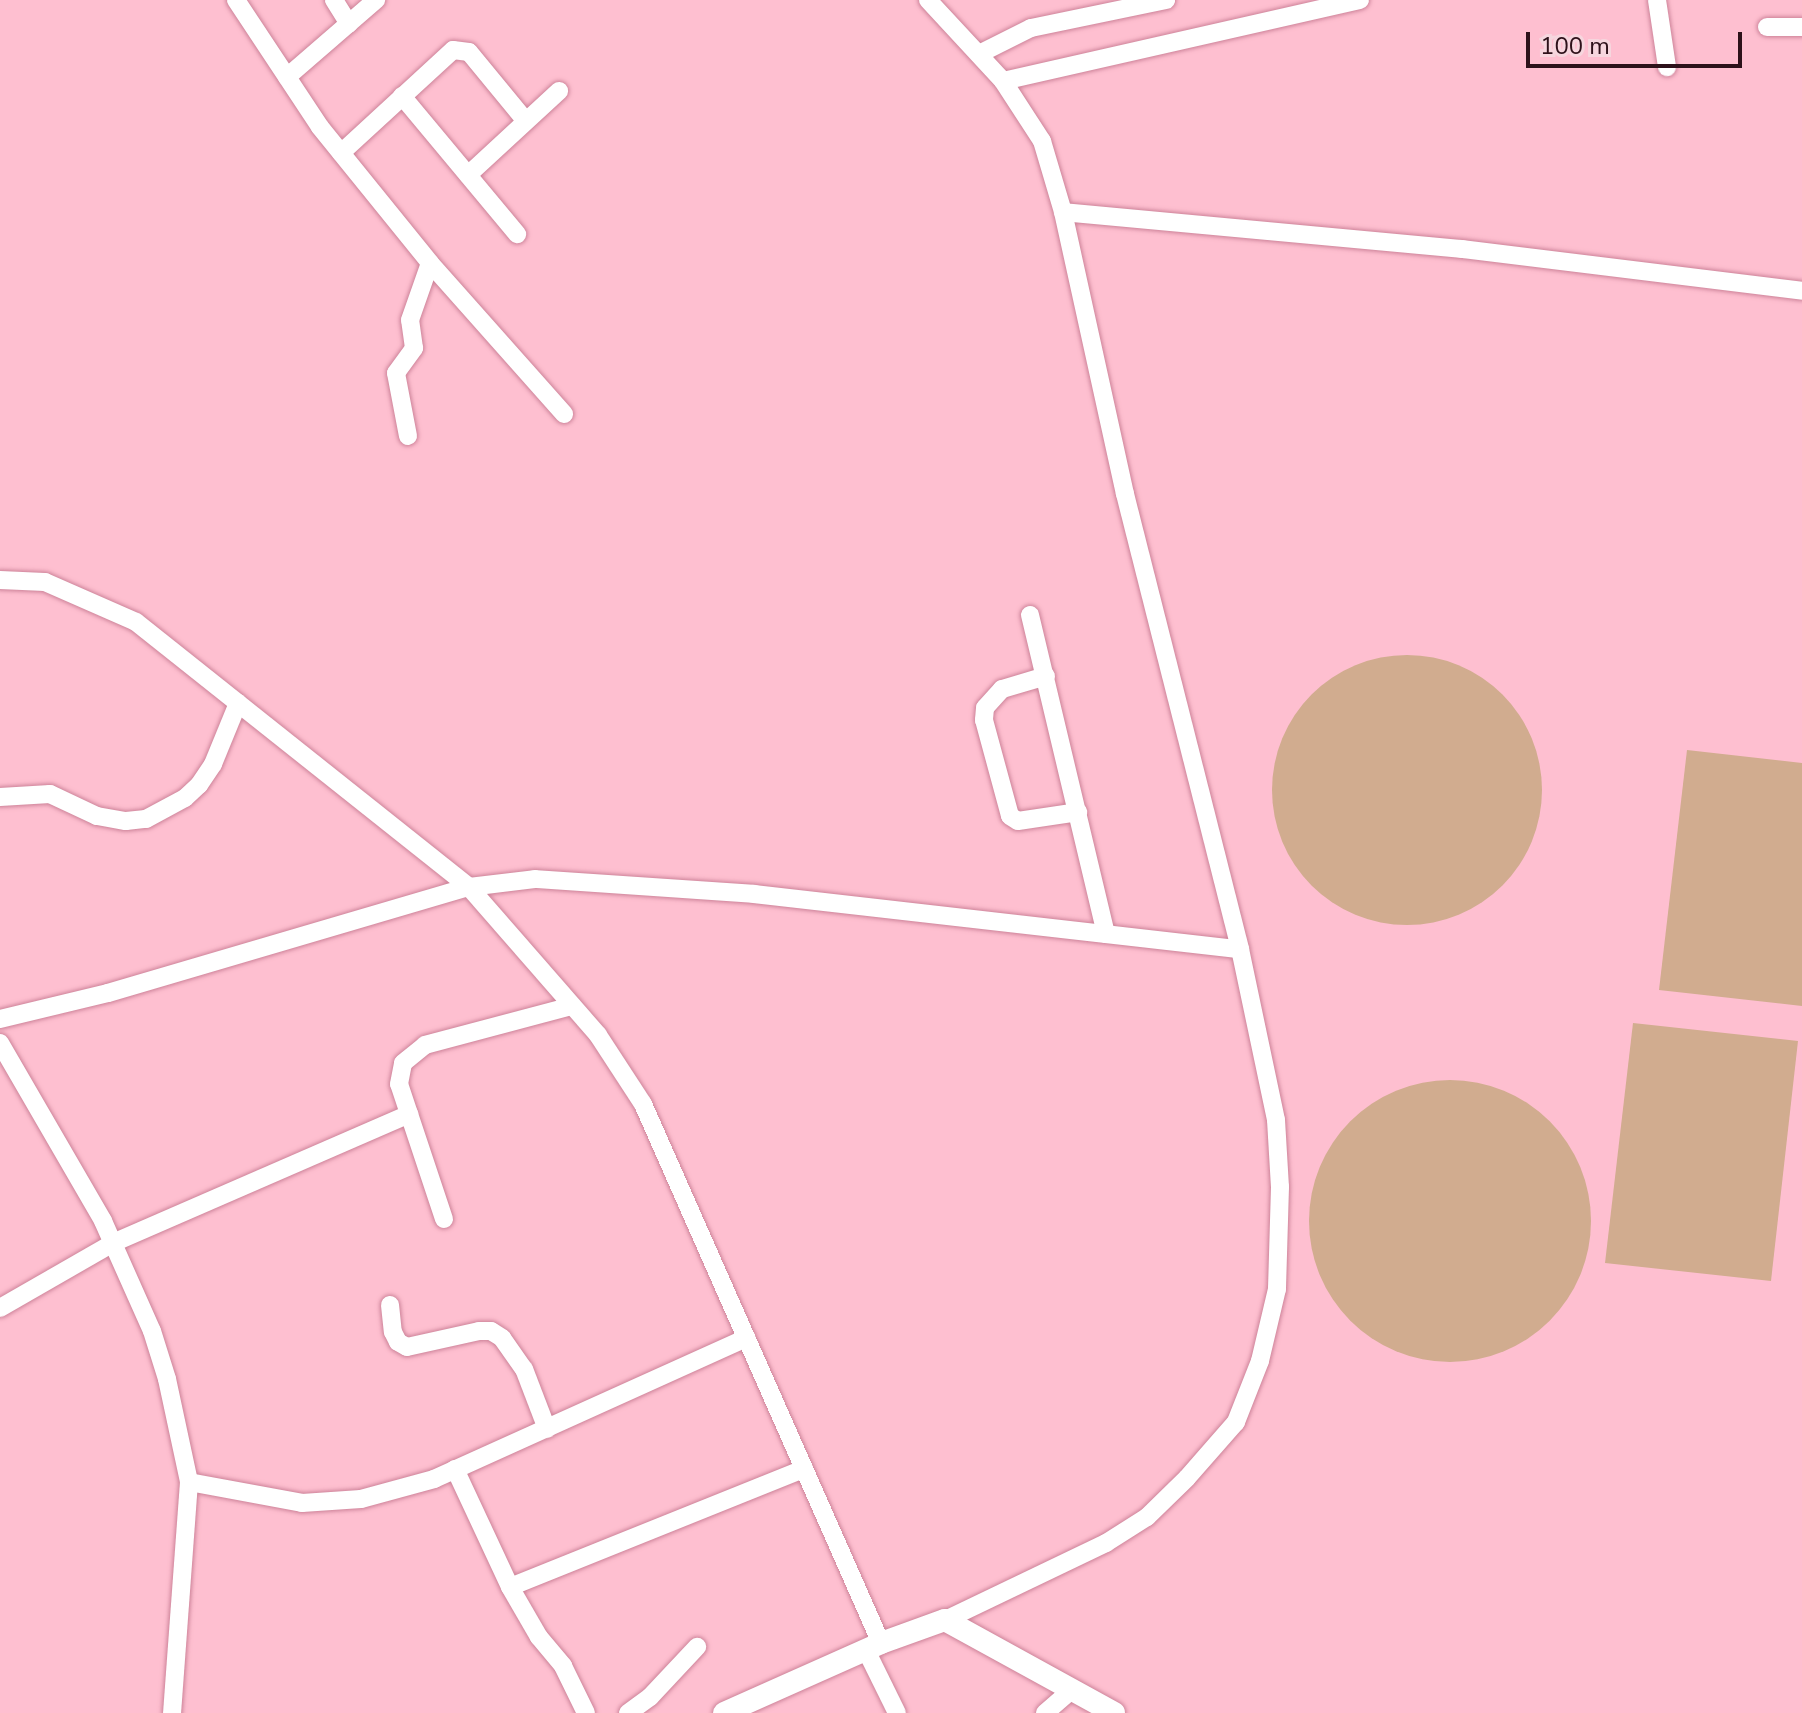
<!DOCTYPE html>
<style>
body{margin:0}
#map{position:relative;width:1802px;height:1713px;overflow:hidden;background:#febfd0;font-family:"Nunito Sans",sans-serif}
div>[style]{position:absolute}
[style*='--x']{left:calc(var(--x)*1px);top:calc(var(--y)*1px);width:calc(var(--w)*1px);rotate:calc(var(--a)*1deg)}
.green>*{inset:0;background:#d1ac8f}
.round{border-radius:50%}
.roads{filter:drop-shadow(0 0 2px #cd8399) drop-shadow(0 0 2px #cd8399)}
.minor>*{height:18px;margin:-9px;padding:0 9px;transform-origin:9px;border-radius:9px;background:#fff}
.major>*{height:22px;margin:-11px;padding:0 11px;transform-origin:11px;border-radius:11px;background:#fff}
span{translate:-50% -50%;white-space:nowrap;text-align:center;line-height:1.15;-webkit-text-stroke:8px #f6d6de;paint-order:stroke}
.scale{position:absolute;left:1526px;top:32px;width:216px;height:36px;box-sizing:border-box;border:4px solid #2d111a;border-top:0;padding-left:10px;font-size:24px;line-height:28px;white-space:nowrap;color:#2d111a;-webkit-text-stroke:6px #f6d6de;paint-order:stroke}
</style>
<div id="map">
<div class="green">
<i class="round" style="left:1272px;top:655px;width:270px;height:270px"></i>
<i style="clip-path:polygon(1687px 750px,1802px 763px,1802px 1006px,1659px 990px)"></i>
<i style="clip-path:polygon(1633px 1023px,1798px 1041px,1771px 1281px,1605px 1263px)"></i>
<i class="round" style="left:1309px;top:1080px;width:282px;height:282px"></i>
</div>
<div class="roads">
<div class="minor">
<i style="--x:236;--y:0;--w:152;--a:56.5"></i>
<i style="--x:320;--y:127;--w:175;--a:51"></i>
<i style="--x:430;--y:263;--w:202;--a:48.4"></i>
<i style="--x:334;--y:0;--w:28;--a:58"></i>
<i style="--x:928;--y:0;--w:110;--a:47.2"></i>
<i style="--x:1003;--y:81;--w:72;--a:57"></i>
<i style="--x:1042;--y:141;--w:74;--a:73.5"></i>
<i style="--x:1063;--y:212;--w:289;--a:77.6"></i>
<i style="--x:1125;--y:494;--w:469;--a:75.8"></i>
<i style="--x:1240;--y:949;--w:175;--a:78.1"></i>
<i style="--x:1276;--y:1120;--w:67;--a:86.6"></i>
<i style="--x:1280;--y:1187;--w:102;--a:91.7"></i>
<i style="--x:1277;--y:1289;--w:74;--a:103.3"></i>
<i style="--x:1260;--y:1361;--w:66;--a:111.5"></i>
<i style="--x:1236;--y:1422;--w:74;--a:131.2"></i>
<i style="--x:1187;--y:1478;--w:56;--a:135.7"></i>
<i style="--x:1147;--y:1517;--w:49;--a:147.6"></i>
<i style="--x:1106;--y:1543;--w:178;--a:154.4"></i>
<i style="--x:1657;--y:0;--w:68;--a:81.5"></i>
<i style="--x:1767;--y:27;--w:35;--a:0"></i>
<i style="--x:979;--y:54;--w:58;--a:-26.6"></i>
<i style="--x:1031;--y:28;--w:138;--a:-11.7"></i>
<i style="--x:287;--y:77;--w:118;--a:-40.9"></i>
<i style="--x:1003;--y:81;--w:366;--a:-12.8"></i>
<i style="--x:402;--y:96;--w:180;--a:50.2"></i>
<i style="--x:341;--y:153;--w:152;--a:-42.6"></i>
<i style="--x:453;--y:50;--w:16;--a:7"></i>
<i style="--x:469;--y:52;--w:88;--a:50.5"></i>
<i style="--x:468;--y:175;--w:124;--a:-42.7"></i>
<i style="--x:1063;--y:212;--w:401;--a:5.3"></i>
<i style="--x:1462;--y:249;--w:343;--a:7"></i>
<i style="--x:408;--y:436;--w:64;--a:-100.8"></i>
<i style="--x:396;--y:373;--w:31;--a:-54"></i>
<i style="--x:414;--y:348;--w:28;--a:-98"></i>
<i style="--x:410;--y:320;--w:60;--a:-70.7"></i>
<i style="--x:0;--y:580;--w:45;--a:2.5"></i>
<i style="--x:45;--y:582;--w:99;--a:23.7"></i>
<i style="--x:136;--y:622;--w:426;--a:38.5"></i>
<i style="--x:469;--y:887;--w:196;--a:48.9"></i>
<i style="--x:598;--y:1035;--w:82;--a:56.9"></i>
<i style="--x:643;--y:1104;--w:589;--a:66.18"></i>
<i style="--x:1030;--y:615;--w:328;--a:76.6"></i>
<i style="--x:1046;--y:676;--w:46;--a:163.5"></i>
<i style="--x:1002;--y:689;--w:25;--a:132"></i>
<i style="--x:985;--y:708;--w:12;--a:95"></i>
<i style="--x:984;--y:720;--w:99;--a:74.8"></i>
<i style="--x:1010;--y:816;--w:9;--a:32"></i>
<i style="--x:1018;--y:821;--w:61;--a:-8.5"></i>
<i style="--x:0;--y:797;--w:50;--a:-3.4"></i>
<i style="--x:50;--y:794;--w:52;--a:25.1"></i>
<i style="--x:97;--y:816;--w:29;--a:10"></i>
<i style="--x:126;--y:821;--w:20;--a:-6"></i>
<i style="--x:146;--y:819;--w:44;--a:-28.3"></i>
<i style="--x:185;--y:798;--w:19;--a:-43"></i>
<i style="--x:199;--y:785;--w:25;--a:-56"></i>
<i style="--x:213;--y:764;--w:66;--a:-67.7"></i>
<i style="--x:0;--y:1019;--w:111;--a:-13.5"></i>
<i style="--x:108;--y:993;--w:376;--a:-16.4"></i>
<i style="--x:469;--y:887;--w:66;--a:-6.9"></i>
<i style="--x:535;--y:879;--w:220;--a:3.9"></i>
<i style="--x:754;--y:894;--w:489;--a:6.5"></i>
<i style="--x:0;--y:1043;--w:206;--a:59.9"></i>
<i style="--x:103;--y:1221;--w:120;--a:66"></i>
<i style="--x:152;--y:1331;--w:50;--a:72.6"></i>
<i style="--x:167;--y:1379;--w:105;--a:77.9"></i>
<i style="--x:189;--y:1482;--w:232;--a:94.2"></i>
<i style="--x:444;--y:1219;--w:142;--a:-108.4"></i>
<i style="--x:399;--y:1084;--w:21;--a:-79"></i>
<i style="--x:403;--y:1063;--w:28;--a:-39"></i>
<i style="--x:425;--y:1045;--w:152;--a:-14.9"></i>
<i style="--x:390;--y:1305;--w:27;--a:84"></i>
<i style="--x:393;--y:1332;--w:11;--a:63"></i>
<i style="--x:398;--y:1342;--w:10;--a:29"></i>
<i style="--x:407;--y:1347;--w:74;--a:-12.5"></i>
<i style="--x:479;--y:1331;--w:12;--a:0"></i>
<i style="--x:491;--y:1331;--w:13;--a:32"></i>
<i style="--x:502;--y:1338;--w:38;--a:55"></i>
<i style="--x:524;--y:1369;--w:64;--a:69"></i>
<i style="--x:0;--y:1308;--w:130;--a:-29.9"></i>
<i style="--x:113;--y:1243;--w:323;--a:-23.5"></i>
<i style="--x:455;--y:1469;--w:130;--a:65"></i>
<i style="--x:510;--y:1587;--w:58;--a:59.9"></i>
<i style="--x:539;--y:1637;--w:38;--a:50"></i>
<i style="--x:563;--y:1666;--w:52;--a:63.9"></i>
<i style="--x:189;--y:1482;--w:115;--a:10.5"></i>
<i style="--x:302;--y:1503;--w:59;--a:-3.9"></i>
<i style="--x:361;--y:1499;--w:76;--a:-15.3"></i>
<i style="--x:434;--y:1479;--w:343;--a:-24.3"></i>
<i style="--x:510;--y:1587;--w:317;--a:-21.9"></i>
<i style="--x:866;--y:1650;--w:70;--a:63.8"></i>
<i style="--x:628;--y:1713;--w:27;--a:-36"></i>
<i style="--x:650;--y:1697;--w:69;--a:-46.8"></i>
<i style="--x:1045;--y:1713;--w:37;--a:-41"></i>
</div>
<div class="major">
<i style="--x:724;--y:1713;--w:172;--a:-24"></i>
<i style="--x:881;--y:1643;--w:68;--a:-19.8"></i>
<i style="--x:945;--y:1620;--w:193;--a:28.8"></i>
</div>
</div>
<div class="scale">100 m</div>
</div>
